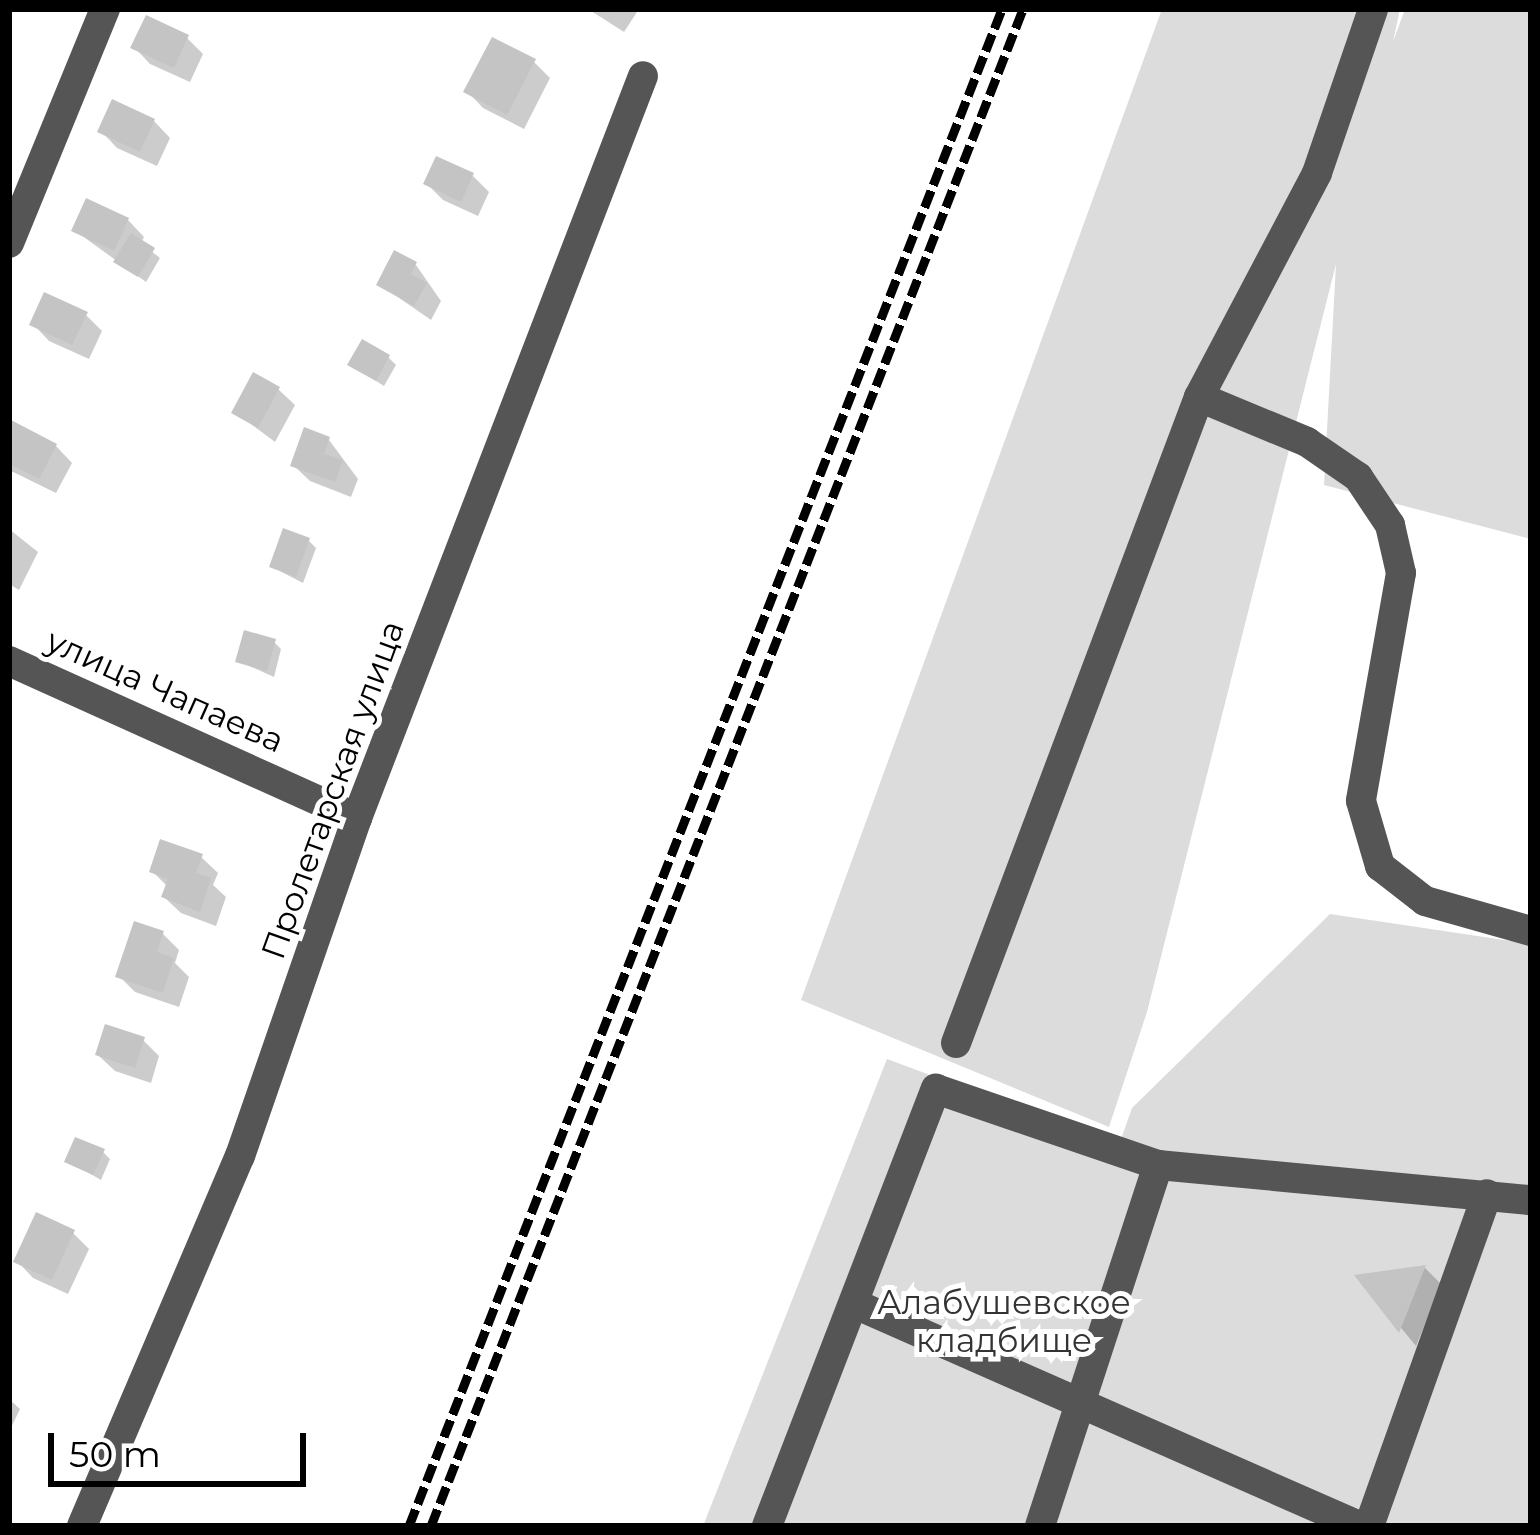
<!DOCTYPE html>
<meta charset="utf-8">
<style>
body{margin:0}
#map{position:relative;width:1540px;height:1535px;overflow:hidden;background:#fff;font-family:Montserrat,sans-serif}
div>[style]{position:absolute}
[style*='--x']{left:calc(var(--x)*1px);top:calc(var(--y)*1px);width:calc(var(--w)*1px);rotate:calc(var(--a)*1deg)}
.green>*{inset:0;background:#dcdcdc}
.shadow>*{inset:0;background:#0003}
.building>*{inset:0;background:#c4c4c4}
.minor>*{height:30px;margin:-15px;padding:0 15px;transform-origin:15px;border-radius:15px;background:#555}
.rail>*{height:9px;margin-top:-4.5px;transform-origin:0;background:repeating-linear-gradient(90deg,#000 0 18px,transparent 0 24px)}
span{translate:-50% -50%;white-space:nowrap;text-align:center;line-height:1.15;-webkit-text-stroke:10px #fff;paint-order:stroke}
.street-label{font-size:33px;color:#000}
.park-label{font-size:33px;color:#333}
.frame{position:absolute;inset:0;border:12px solid #000;pointer-events:none}
.scale{position:absolute;left:48px;top:1433px;width:258px;height:54px;box-sizing:border-box;border:6px solid #000;border-top:0;padding-left:15px;font-size:36px;line-height:42px;white-space:nowrap;color:#000;-webkit-text-stroke:9px #fff;paint-order:stroke}
</style>
<div id="map">
<div class="green">
<i style="clip-path:polygon(1162px 9px,1400px 9px,1393px 42px,1405px 9px,1531px 9px,1531px 539px,1324px 485px,1336px 264px,1147px 1012px,1109px 1127px,801px 1000px)"></i>
<i style="clip-path:polygon(1330px 914px,1531px 944px,1531px 1526px,703px 1526px,887px 1059px,1119px 1145px,1132px 1108px)"></i>
</div>
<div class="shadow">
<i style="clip-path:polygon(588px 9px,639px 9px,624px 32px)"></i>
<i style="clip-path:polygon(187px 38px,203px 54px,190px 82px,150px 64px,134px 47px)"></i>
<i style="clip-path:polygon(534px 62px,550px 78px,524px 129px,483px 108px,467px 91px)"></i>
<i style="clip-path:polygon(154px 121px,170px 138px,157px 166px,117px 148px,101px 131px)"></i>
<i style="clip-path:polygon(473px 176px,489px 192px,478px 216px,443px 200px,427px 184px)"></i>
<i style="clip-path:polygon(128px 220px,144px 237px,141px 243px,160px 258px,146px 282px,74px 230px)"></i>
<i style="clip-path:polygon(416px 265px,441px 301px,431px 320px,379px 284px)"></i>
<i style="clip-path:polygon(86px 315px,102px 331px,89px 359px,49px 341px,33px 324px)"></i>
<i style="clip-path:polygon(388px 357px,396px 365px,384px 386px,351px 365px)"></i>
<i style="clip-path:polygon(278px 389px,295px 405px,275px 442px,235px 412px)"></i>
<i style="clip-path:polygon(9px 423px,56px 446px,72px 463px,56px 493px,9px 470px)"></i>
<i style="clip-path:polygon(329px 440px,358px 479px,351px 497px,310px 481px,293px 465px)"></i>
<i style="clip-path:polygon(9px 529px,38px 552px,19px 590px,9px 584px)"></i>
<i style="clip-path:polygon(309px 541px,316px 548px,303px 583px,272px 567px)"></i>
<i style="clip-path:polygon(274px 642px,281px 649px,274px 677px,238px 661px)"></i>
<i style="clip-path:polygon(201px 857px,218px 873px,213px 885px,226px 897px,216px 926px,181px 913px,164px 897px,168px 887px,152px 871px)"></i>
<i style="clip-path:polygon(163px 934px,179px 950px,175px 963px,189px 977px,179px 1007px,135px 992px,119px 976px)"></i>
<i style="clip-path:polygon(143px 1040px,159px 1056px,151px 1083px,115px 1071px,98px 1055px)"></i>
<i style="clip-path:polygon(103px 1152px,110px 1159px,101px 1180px,68px 1161px)"></i>
<i style="clip-path:polygon(73px 1233px,89px 1249px,68px 1294px,33px 1278px,17px 1261px)"></i>
<i style="clip-path:polygon(1425px 1268px,1441px 1284px,1416px 1346px,1360px 1278px)"></i>
<i style="clip-path:polygon(9px 1399px,20px 1409px,9px 1432px)"></i>
</div>
<div class="building">
<i style="clip-path:polygon(146px 15px,189px 35px,174px 68px,130px 48px)"></i>
<i style="clip-path:polygon(492px 37px,536px 59px,507px 115px,463px 92px)"></i>
<i style="clip-path:polygon(112px 99px,155px 119px,140px 152px,97px 132px)"></i>
<i style="clip-path:polygon(436px 156px,474px 173px,461px 202px,423px 184px)"></i>
<i style="clip-path:polygon(86px 198px,129px 218px,114px 251px,71px 231px)"></i>
<i style="clip-path:polygon(131px 233px,155px 248px,138px 277px,113px 262px)"></i>
<i style="clip-path:polygon(394px 250px,417px 262px,411px 274px,427px 283px,414px 306px,376px 285px)"></i>
<i style="clip-path:polygon(44px 292px,88px 312px,72px 345px,29px 325px)"></i>
<i style="clip-path:polygon(362px 339px,390px 355px,376px 381px,347px 365px)"></i>
<i style="clip-path:polygon(253px 372px,280px 387px,258px 428px,231px 413px)"></i>
<i style="clip-path:polygon(9px 419px,57px 444px,39px 479px,9px 464px)"></i>
<i style="clip-path:polygon(304px 427px,330px 437px,324px 454px,343px 460px,335px 482px,290px 466px)"></i>
<i style="clip-path:polygon(283px 528px,310px 538px,296px 577px,269px 567px)"></i>
<i style="clip-path:polygon(244px 630px,276px 639px,267px 671px,235px 662px)"></i>
<i style="clip-path:polygon(160px 839px,203px 854px,196px 873px,211px 878px,200px 912px,161px 897px,168px 879px,149px 872px)"></i>
<i style="clip-path:polygon(134px 921px,164px 931px,157px 952px,174px 958px,163px 993px,115px 977px)"></i>
<i style="clip-path:polygon(105px 1024px,145px 1037px,135px 1068px,95px 1055px)"></i>
<i style="clip-path:polygon(75px 1137px,105px 1149px,93px 1175px,64px 1162px)"></i>
<i style="clip-path:polygon(36px 1212px,75px 1230px,52px 1280px,13px 1262px)"></i>
<i style="clip-path:polygon(1426px 1265px,1399px 1333px,1354px 1275px)"></i>
</div>
<div class="minor">
<i style="--x:9;--y:243;--w:253;--a:-67.7"></i>
<i style="--x:1199;--y:397;--w:117;--a:22.6"></i>
<i style="--x:1307;--y:442;--w:62;--a:34.5"></i>
<i style="--x:1358;--y:477;--w:58;--a:56.3"></i>
<i style="--x:1390;--y:525;--w:49;--a:77.1"></i>
<i style="--x:1401;--y:573;--w:231;--a:100"></i>
<i style="--x:1361;--y:801;--w:68;--a:73.7"></i>
<i style="--x:1380;--y:866;--w:57;--a:37.9"></i>
<i style="--x:1425;--y:901;--w:110;--a:15.8"></i>
<i style="--x:9;--y:661;--w:382;--a:24.3"></i>
<i style="--x:956;--y:1043;--w:690;--a:-69.39"></i>
<i style="--x:1199;--y:397;--w:253;--a:-62.2"></i>
<i style="--x:1317;--y:173;--w:173;--a:-71.1"></i>
<i style="--x:855;--y:1304;--w:551;--a:23.77"></i>
<i style="--x:82;--y:1526;--w:402;--a:-66.9"></i>
<i style="--x:240;--y:1156;--w:358;--a:-70.9"></i>
<i style="--x:357;--y:818;--w:795;--a:-68.92"></i>
<i style="--x:767;--y:1526;--w:469;--a:-68.9"></i>
<i style="--x:936;--y:1089;--w:235;--a:18.9"></i>
<i style="--x:1158;--y:1165;--w:375;--a:5.4"></i>
<i style="--x:1040;--y:1526;--w:380;--a:-71.9"></i>
<i style="--x:1369;--y:1526;--w:352;--a:-70.4"></i>
</div>
<div class="rail">
<i style="--x:409;--y:1526;--w:1629;--a:-68.65"></i>
<i style="--x:431;--y:1526;--w:1628;--a:-68.68"></i>
</div>
<div class="street-label">
<span style="left:165px;top:691px;rotate:24deg">улица Чапаева</span>
<span style="left:333px;top:790px;rotate:-70deg">Пролетарская улица</span>
</div>
<div class="park-label">
<span style="left:1004px;top:1322px">Алабушевское<br>кладбище</span>
</div>
<div class="frame"></div>
<div class="scale">50 m</div>
</div>
